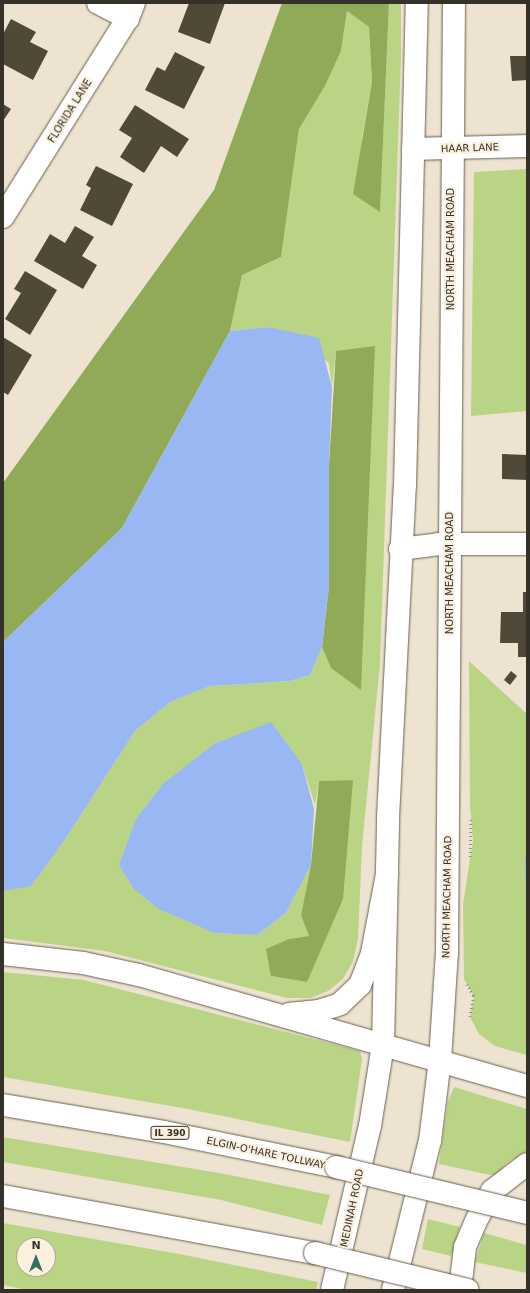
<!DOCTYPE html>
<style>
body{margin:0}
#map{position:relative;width:530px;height:1293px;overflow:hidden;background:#ede3d0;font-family:"DejaVu Sans",sans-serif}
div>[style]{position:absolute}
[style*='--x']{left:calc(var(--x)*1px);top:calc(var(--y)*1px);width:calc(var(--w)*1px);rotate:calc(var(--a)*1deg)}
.green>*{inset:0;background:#bad486}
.forest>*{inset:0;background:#90aa57}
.water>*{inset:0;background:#99b8f3}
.building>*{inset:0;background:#514938}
.path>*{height:2.5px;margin-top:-1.25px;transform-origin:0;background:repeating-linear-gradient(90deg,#979082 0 1px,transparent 0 4px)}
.roads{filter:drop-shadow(0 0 1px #69604f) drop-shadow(0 0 1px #69604f)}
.minor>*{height:22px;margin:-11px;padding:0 11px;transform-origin:11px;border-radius:11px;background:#fff}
.major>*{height:22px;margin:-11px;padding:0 11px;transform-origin:11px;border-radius:11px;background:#fff}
.highway>*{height:22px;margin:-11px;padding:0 11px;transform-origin:11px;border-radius:11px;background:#fff}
.bridges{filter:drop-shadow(0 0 1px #69604f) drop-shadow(0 0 1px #69604f)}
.highway-bridge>*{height:22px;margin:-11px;padding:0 11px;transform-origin:11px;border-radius:11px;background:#fff}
span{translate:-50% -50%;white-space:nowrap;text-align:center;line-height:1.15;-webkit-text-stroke:4px #fbf0dd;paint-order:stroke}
.shield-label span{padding:1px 3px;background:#fbf0dd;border:1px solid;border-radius:3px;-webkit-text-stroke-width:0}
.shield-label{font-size:9px;color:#353129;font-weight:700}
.street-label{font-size:10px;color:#353129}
.frame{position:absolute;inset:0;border:4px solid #353129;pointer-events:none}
.north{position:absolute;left:16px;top:1237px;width:40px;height:40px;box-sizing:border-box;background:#fbf0dd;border:1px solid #aca495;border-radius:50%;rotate:0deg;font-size:11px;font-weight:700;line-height:16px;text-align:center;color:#353129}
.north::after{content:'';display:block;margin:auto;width:14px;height:18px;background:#2f705e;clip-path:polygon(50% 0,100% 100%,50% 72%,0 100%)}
</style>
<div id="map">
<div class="green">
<i style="clip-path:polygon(evenodd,389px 3px,401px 3px,401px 56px,380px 664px,362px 846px,358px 939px,353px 961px,343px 979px,328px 991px,310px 998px,287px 998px,105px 951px,3px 938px,3px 891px,31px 885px,64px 841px,135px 731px,170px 702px,210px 686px,290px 681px,310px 675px,322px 647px,331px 668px,336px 351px,332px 387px,329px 363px,288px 332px,268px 327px,230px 331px,242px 275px,281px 257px,299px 129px,325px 86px,341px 51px,347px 11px,369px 27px,372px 82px,362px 138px,380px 211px,389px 3px,302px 764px,315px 805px,319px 781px,353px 780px,307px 982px,271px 976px,289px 939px,310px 936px,301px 915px,311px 865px,286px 913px,256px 935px,215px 933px,302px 764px)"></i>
<i style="clip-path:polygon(527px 169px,527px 411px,471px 416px,474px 172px)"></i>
<i style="clip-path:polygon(469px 661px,527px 714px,527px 1055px,495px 1046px,479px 1034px,470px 1017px,474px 996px,464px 979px,463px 904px,473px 840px,470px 806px)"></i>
<i style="clip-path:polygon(3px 972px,84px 980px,360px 1051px,362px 1059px,350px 1142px,188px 1109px,3px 1077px)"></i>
<i style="clip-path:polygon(454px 1087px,527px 1109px,527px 1151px,508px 1162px,495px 1176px,439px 1164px,448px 1102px)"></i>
<i style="clip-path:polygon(3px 1137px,225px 1174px,330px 1195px,322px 1225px,221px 1200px,3px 1162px)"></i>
<i style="clip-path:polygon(428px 1219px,460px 1227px,451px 1256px,422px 1249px)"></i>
<i style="clip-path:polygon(evenodd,3px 1223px,179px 1254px,318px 1282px,316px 1290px,28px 1290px,3px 1285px,3px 1223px,24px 1245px,48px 1245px,48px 1269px,24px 1269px,24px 1245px)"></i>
<i style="clip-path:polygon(484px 1233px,527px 1245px,527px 1273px,475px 1262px)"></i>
</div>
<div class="forest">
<i style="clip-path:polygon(282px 3px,389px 3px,380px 212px,353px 194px,372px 82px,369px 27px,347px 11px,341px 51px,325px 86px,299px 129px,281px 257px,242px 275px,230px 331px,122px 528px,3px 642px,3px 483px,214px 190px)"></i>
<i style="clip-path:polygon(375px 346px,361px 690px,331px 668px,322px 647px,329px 586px,329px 465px,336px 351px)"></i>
<i style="clip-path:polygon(353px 780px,343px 899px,307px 982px,271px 976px,266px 949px,289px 939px,309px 936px,301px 915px,311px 865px,319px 781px)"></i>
</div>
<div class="water">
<i style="clip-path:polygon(268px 327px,319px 338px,332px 387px,329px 465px,329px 586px,322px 647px,310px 675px,290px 681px,210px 686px,170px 702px,135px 731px,64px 841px,31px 886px,3px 891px,3px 642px,122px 528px,230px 331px)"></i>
<i style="clip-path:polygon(271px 722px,302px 764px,314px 809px,311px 865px,286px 913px,257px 935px,215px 933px,159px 909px,134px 889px,119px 865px,136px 819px,164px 783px,214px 744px)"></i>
<i style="clip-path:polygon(527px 848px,527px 957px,525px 859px)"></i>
</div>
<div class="building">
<i style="clip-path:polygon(189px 3px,225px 3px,210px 44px,178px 32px)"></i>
<i style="clip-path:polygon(11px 19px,36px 32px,30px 42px,48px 51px,33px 80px,3px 64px,3px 34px)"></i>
<i style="clip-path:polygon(175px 52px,205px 67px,184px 109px,145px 90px,157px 67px,165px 71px)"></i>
<i style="clip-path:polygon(510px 56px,527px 56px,527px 80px,512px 81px)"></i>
<i style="clip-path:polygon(3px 104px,11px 109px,3px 121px)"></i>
<i style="clip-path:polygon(135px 105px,189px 139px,177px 157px,161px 146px,144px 173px,120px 157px,132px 138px,119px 130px)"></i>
<i style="clip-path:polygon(96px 166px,133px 184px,112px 226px,80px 210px,91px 188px,86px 185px)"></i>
<i style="clip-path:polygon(75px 226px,94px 237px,82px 256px,97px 265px,83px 289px,34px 261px,50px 234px,65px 243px)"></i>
<i style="clip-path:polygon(25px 271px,57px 290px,30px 335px,5px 319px,21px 293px,14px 289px)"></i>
<i style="clip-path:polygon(3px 337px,32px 355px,8px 395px,3px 392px)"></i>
<i style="clip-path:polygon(502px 454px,527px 455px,527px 480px,502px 479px)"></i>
<i style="clip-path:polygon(523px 592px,527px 592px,527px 657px,518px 657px,518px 643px,500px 643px,501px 612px,523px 612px)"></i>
<i style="clip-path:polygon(511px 671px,517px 676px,510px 685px,504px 680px)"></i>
</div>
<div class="path">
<i style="--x:470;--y:857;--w:39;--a:-89"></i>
<i style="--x:467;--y:984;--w:14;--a:60"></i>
<i style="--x:474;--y:996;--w:21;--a:101"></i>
</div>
<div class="roads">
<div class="minor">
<i style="--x:98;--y:3;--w:34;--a:27"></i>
<i style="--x:413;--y:149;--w:114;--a:-1.5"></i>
<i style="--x:3;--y:217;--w:235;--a:-57.9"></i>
<i style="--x:128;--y:18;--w:16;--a:-68"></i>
<i style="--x:400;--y:549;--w:38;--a:-7"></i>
<i style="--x:438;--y:544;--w:89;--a:0"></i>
</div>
<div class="major">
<i style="--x:383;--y:1045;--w:150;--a:15.9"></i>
<i style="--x:332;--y:1290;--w:168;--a:-77"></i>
<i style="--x:370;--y:1126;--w:82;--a:-80.9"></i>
<i style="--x:383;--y:1045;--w:227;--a:-88.7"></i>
<i style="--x:388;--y:818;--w:333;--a:-87.1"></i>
<i style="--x:405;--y:485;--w:482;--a:-88.6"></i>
<i style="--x:393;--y:1290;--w:154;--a:-76.1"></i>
<i style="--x:430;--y:1141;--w:82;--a:-83"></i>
<i style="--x:440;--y:1060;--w:107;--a:-86.3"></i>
<i style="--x:447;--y:953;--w:950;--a:-89.58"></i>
<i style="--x:460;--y:1290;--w:43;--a:-83.4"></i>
<i style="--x:465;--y:1247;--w:28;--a:-67"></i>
<i style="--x:476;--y:1221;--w:34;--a:-62"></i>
<i style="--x:492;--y:1191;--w:44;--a:-37.6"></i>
</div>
<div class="highway">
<i style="--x:3;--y:954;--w:81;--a:6.4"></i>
<i style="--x:83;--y:963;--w:57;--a:12.1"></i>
<i style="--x:139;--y:975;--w:254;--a:16"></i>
<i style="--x:289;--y:1014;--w:30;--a:-6"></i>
<i style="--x:319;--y:1011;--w:22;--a:-18"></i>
<i style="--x:340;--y:1004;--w:28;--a:-44"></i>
<i style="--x:360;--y:985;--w:34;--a:-69"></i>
<i style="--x:372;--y:953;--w:80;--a:-79.2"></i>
<i style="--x:3;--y:1105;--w:163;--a:9.5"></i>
<i style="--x:164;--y:1132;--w:176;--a:11.5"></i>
<i style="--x:3;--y:1196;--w:317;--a:10.4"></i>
</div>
</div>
<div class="bridges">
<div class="highway-bridge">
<i style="--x:336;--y:1167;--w:196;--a:13.5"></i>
<i style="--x:315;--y:1253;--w:157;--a:13.6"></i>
</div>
</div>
<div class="shield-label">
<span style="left:170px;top:1133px">IL 390</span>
</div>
<div class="street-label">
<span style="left:70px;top:111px;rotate:-58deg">FLORIDA LANE</span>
<span style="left:470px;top:148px;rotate:-2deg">HAAR LANE</span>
<span style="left:451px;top:249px;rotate:-90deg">NORTH MEACHAM ROAD</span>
<span style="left:450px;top:573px;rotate:-90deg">NORTH MEACHAM ROAD</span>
<span style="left:447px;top:897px;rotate:-89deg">NORTH MEACHAM ROAD</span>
<span style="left:266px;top:1153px;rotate:12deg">ELGIN-O'HARE TOLLWAY</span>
<span style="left:352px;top:1208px;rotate:-78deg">MEDINAH ROAD</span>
</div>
<div class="frame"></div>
<div class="north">N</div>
</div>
